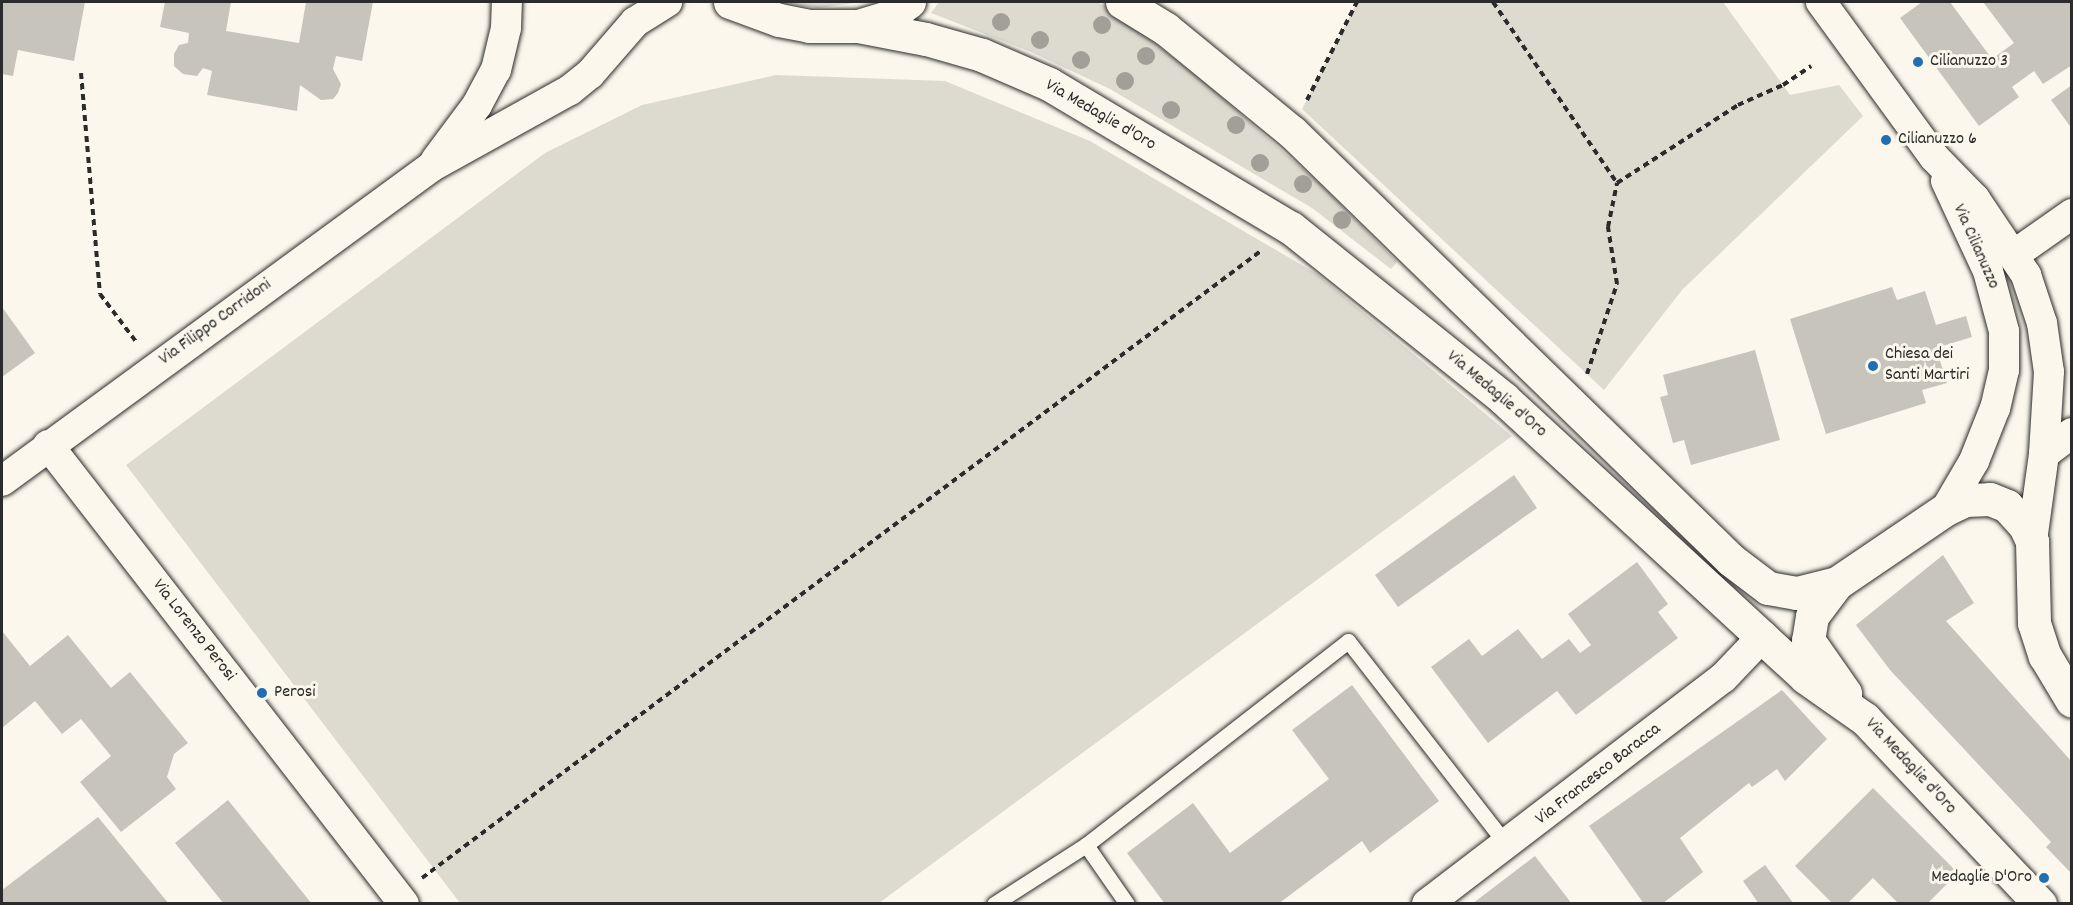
<!DOCTYPE html>
<style>
body{margin:0}
#map{position:relative;width:2073px;height:905px;overflow:hidden;background:#fbf7ec;font-family:Dekko,sans-serif}
div>[style]{position:absolute}
[style*='--x']{left:calc(var(--x)*1px);top:calc(var(--y)*1px);width:calc(var(--w)*1px);rotate:calc(var(--a)*1deg)}
.green>*{inset:0;background:#dddad0}
.building>*{inset:0;background:#c7c4bc}
.path>*{height:4px;margin-top:-2px;transform-origin:0;background:repeating-linear-gradient(90deg,#2b2b2b 0 6px,transparent 0 10.5px)}
.roads{filter:drop-shadow(0 0 2px #2b2b2b) drop-shadow(0 0 2px #2b2b2b)}
.service>*{height:15px;margin:-7.5px;padding:0 7.5px;transform-origin:7.5px;border-radius:7.5px;background:#fbf7ec}
.minor>*{height:30px;margin:-15px;padding:0 15px;transform-origin:15px;border-radius:15px;background:#fbf7ec}
.tertiary>*{height:33px;margin:-16.5px;padding:0 16.5px;transform-origin:16.5px;border-radius:16.5px;background:#fbf7ec}
.trees>*{width:18px;height:18px;margin:-9px;border-radius:50%;background:#a19f98}
.dots>*{width:16px;height:16px;translate:-50% -50%;box-sizing:border-box;border:3px solid #fbf7ec;border-radius:50%}
span{translate:-50% -50%;white-space:nowrap;text-align:center;line-height:1.15;-webkit-text-stroke:6px #fbf7ec;paint-order:stroke}
.poi-label{font-size:18px;color:#2b2b2b}
.left{translate:0 -50%;text-align:left}
.right{translate:-100% -50%;text-align:right}
.street-label{font-size:18px;color:#2b2b2b}
.frame{position:absolute;inset:0;border:3px solid #2b2b2b;pointer-events:none}
</style>
<div id="map">
<div class="green">
<i style="clip-path:polygon(776px 2px,861px 2px,818px 8px)"></i>
<i style="clip-path:polygon(939px 2px,1097px 2px,1116px 12px,1211px 88px,1321px 185px,1397px 262px,1391px 269px,1312px 208px,1110px 89px,1031px 52px,931px 13px)"></i>
<i style="clip-path:polygon(1357px 2px,1723px 2px,1790px 95px,1839px 85px,1863px 116px,1682px 290px,1604px 390px,1302px 109px)"></i>
<i style="clip-path:polygon(776px 75px,945px 81px,1090px 141px,1317px 274px,1512px 436px,879px 903px,460px 903px,126px 465px,545px 153px,642px 105px)"></i>
</div>
<div class="building">
<i style="clip-path:polygon(2px 2px,85px 2px,74px 61px,18px 50px,13px 76px,2px 74px)"></i>
<i style="clip-path:polygon(165px 2px,231px 2px,226px 31px,299px 43px,306px 2px,373px 2px,362px 61px,336px 56px,333px 69px,341px 84px,338px 93px,333px 99px,321px 100px,300px 85px,297px 111px,207px 95px,212px 71px,203px 68px,197px 76px,183px 74px,174px 66px,174px 54px,179px 45px,188px 43px,189px 33px,160px 27px)"></i>
<i style="clip-path:polygon(1922px 2px,1950px 2px,1992px 59px,2014px 43px,1983px 2px,2072px 2px,2072px 65px,2043px 84px,2034px 71px,2012px 87px,2019px 97px,1979px 126px,1900px 18px)"></i>
<i style="clip-path:polygon(2072px 85px,2072px 129px,2051px 100px)"></i>
<i style="clip-path:polygon(1892px 287px,1897px 300px,1925px 291px,1936px 325px,1966px 316px,1972px 337px,1936px 348px,1947px 383px,1922px 390px,1926px 403px,1826px 434px,1790px 319px)"></i>
<i style="clip-path:polygon(2px 307px,35px 353px,2px 377px)"></i>
<i style="clip-path:polygon(1755px 350px,1780px 440px,1691px 465px,1684px 440px,1673px 443px,1660px 397px,1668px 395px,1663px 375px)"></i>
<i style="clip-path:polygon(1514px 475px,1537px 508px,1398px 607px,1375px 575px)"></i>
<i style="clip-path:polygon(1943px 555px,1974px 603px,1946px 621px,2072px 762px,2072px 874px,2046px 847px,2051px 842px,1890px 670px,1856px 625px)"></i>
<i style="clip-path:polygon(1637px 562px,1668px 604px,1658px 612px,1678px 638px,1576px 715px,1557px 691px,1488px 743px,1431px 667px,1469px 639px,1482px 656px,1518px 629px,1542px 659px,1569px 639px,1580px 653px,1591px 645px,1568px 614px)"></i>
<i style="clip-path:polygon(2px 631px,30px 666px,68px 635px,111px 688px,130px 672px,188px 743px,174px 754px,167px 777px,176px 789px,121px 832px,80px 782px,111px 756px,81px 719px,62px 734px,35px 701px,2px 728px)"></i>
<i style="clip-path:polygon(1352px 685px,1439px 801px,1370px 853px,1362px 841px,1278px 904px,1165px 904px,1127px 853px,1193px 803px,1230px 853px,1329px 779px,1292px 730px)"></i>
<i style="clip-path:polygon(1782px 690px,1827px 739px,1785px 781px,1777px 769px,1752px 787px,1749px 783px,1680px 838px,1703px 872px,1662px 904px,1644px 904px,1589px 826px)"></i>
<i style="clip-path:polygon(1873px 788px,1958px 873px,1927px 904px,1899px 904px,1873px 878px,1847px 904px,1833px 904px,1795px 866px)"></i>
<i style="clip-path:polygon(228px 800px,312px 904px,224px 904px,175px 843px)"></i>
<i style="clip-path:polygon(98px 817px,169px 904px,2px 904px,2px 890px)"></i>
<i style="clip-path:polygon(1535px 856px,1572px 904px,1472px 904px)"></i>
<i style="clip-path:polygon(1765px 865px,1794px 904px,1759px 904px,1743px 881px)"></i>
</div>
<div class="path">
<i style="--x:1493;--y:2;--w:219;--a:55.6"></i>
<i style="--x:1617;--y:183;--w:144;--a:-32.8"></i>
<i style="--x:1738;--y:105;--w:49;--a:-24"></i>
<i style="--x:1783;--y:85;--w:34;--a:-34"></i>
<i style="--x:81;--y:73;--w:222;--a:85.1"></i>
<i style="--x:100;--y:294;--w:61;--a:52.9"></i>
<i style="--x:1307;--y:100;--w:110;--a:-63"></i>
<i style="--x:1587;--y:374;--w:95;--a:-71.6"></i>
<i style="--x:1617;--y:284;--w:58;--a:-99"></i>
<i style="--x:1608;--y:227;--w:45;--a:-78.4"></i>
<i style="--x:422;--y:878;--w:1049;--a:-36.78"></i>
</div>
<div class="roads">
<div class="service">
<i style="--x:994;--y:904;--w:109;--a:-32.7"></i>
<i style="--x:1127;--y:904;--w:72;--a:-124.8"></i>
<i style="--x:1086;--y:845;--w:332;--a:-37.9"></i>
<i style="--x:1348;--y:641;--w:259;--a:52.1"></i>
</div>
<div class="minor">
<i style="--x:1821;--y:2;--w:192;--a:53.9"></i>
<i style="--x:1934;--y:157;--w:59;--a:45.7"></i>
<i style="--x:1975;--y:199;--w:92;--a:56.1"></i>
<i style="--x:2026;--y:275;--w:51;--a:71.6"></i>
<i style="--x:2042;--y:323;--w:49;--a:81.9"></i>
<i style="--x:2049;--y:372;--w:82;--a:93.5"></i>
<i style="--x:2044;--y:454;--w:88;--a:97.9"></i>
<i style="--x:436;--y:160;--w:69;--a:-53.3"></i>
<i style="--x:477;--y:105;--w:40;--a:-62"></i>
<i style="--x:496;--y:70;--w:43;--a:-76.6"></i>
<i style="--x:506;--y:28;--w:26;--a:-88"></i>
<i style="--x:1946;--y:181;--w:99;--a:65"></i>
<i style="--x:1988;--y:271;--w:62;--a:75.1"></i>
<i style="--x:2004;--y:331;--w:39;--a:90"></i>
<i style="--x:2004;--y:370;--w:39;--a:103"></i>
<i style="--x:1995;--y:408;--w:57;--a:111.6"></i>
<i style="--x:1974;--y:461;--w:56;--a:120.3"></i>
<i style="--x:2015;--y:254;--w:70;--a:-35.1"></i>
<i style="--x:48;--y:445;--w:581;--a:52.2"></i>
<i style="--x:2044;--y:454;--w:35;--a:-37"></i>
<i style="--x:2;--y:481;--w:532;--a:-36.2"></i>
<i style="--x:431;--y:167;--w:159;--a:-29"></i>
<i style="--x:570;--y:90;--w:26;--a:-39"></i>
<i style="--x:590;--y:74;--w:69;--a:-49.1"></i>
<i style="--x:635;--y:22;--w:38;--a:-32"></i>
<i style="--x:1427;--y:904;--w:372;--a:-37.4"></i>
<i style="--x:1723;--y:678;--w:58;--a:-46.4"></i>
</div>
<div class="tertiary">
<i style="--x:730;--y:2;--w:52;--a:20.2"></i>
<i style="--x:779;--y:20;--w:31;--a:11"></i>
<i style="--x:809;--y:26;--w:49;--a:0"></i>
<i style="--x:858;--y:26;--w:69;--a:10.8"></i>
<i style="--x:926;--y:39;--w:58;--a:15.9"></i>
<i style="--x:982;--y:55;--w:73;--a:23.4"></i>
<i style="--x:1049;--y:84;--w:282;--a:30.8"></i>
<i style="--x:1291;--y:228;--w:272;--a:38.7"></i>
<i style="--x:1503;--y:398;--w:411;--a:42.7"></i>
<i style="--x:1805;--y:677;--w:73;--a:35"></i>
<i style="--x:1865;--y:719;--w:255;--a:46.6"></i>
<i style="--x:1122;--y:2;--w:52;--a:31.5"></i>
<i style="--x:1166;--y:29;--w:163;--a:39.3"></i>
<i style="--x:1292;--y:132;--w:613;--a:44.27"></i>
<i style="--x:1731;--y:560;--w:46;--a:37.1"></i>
<i style="--x:1768;--y:588;--w:29;--a:10"></i>
<i style="--x:1797;--y:593;--w:41;--a:-14"></i>
<i style="--x:1837;--y:583;--w:132;--a:-34.2"></i>
<i style="--x:1946;--y:509;--w:21;--a:-25"></i>
<i style="--x:1965;--y:500;--w:25;--a:-2"></i>
<i style="--x:1990;--y:499;--w:18;--a:22"></i>
<i style="--x:2007;--y:506;--w:27;--a:48"></i>
<i style="--x:2025;--y:526;--w:17;--a:65"></i>
<i style="--x:2032;--y:541;--w:82;--a:88.6"></i>
<i style="--x:2034;--y:623;--w:35;--a:72"></i>
<i style="--x:2045;--y:656;--w:52;--a:59"></i>
<i style="--x:858;--y:26;--w:31;--a:-17"></i>
<i style="--x:888;--y:17;--w:26;--a:-36"></i>
<i style="--x:1837;--y:583;--w:41;--a:127.1"></i>
<i style="--x:1812;--y:616;--w:24;--a:99"></i>
<i style="--x:1808;--y:640;--w:65;--a:55.1"></i>
</div>
</div>
<div class="trees">
<i style="left:1001px;top:22px"></i>
<i style="left:1102px;top:25px"></i>
<i style="left:1040px;top:40px"></i>
<i style="left:1146px;top:56px"></i>
<i style="left:1081px;top:60px"></i>
<i style="left:1125px;top:81px"></i>
<i style="left:1171px;top:110px"></i>
<i style="left:1236px;top:125px"></i>
<i style="left:1260px;top:163px"></i>
<i style="left:1303px;top:184px"></i>
<i style="left:1342px;top:220px"></i>
</div>
<div class="dots">
<i style="left:1918px;top:62px;background:#1f6fb2"></i>
<i style="left:1886px;top:140px;background:#1f6fb2"></i>
<i style="left:1873px;top:366px;background:#1f6fb2"></i>
<i style="left:262px;top:693px;background:#1f6fb2"></i>
<i style="left:2044px;top:878px;background:#1f6fb2"></i>
</div>
<div class="poi-label">
<span class="left" style="left:1930px;top:62px">Cilianuzzo 3</span>
<span class="left" style="left:1898px;top:140px">Cilianuzzo 6</span>
<span class="left" style="left:1885px;top:366px">Chiesa dei<br>Santi Martiri</span>
<span class="left" style="left:274px;top:693px">Perosi</span>
<span class="right" style="left:2032px;top:878px">Medaglie D'Oro</span>
</div>
<div class="street-label">
<span style="left:1100px;top:116px;rotate:30deg">Via Medaglie d'Oro</span>
<span style="left:1975px;top:247px;rotate:66deg">Via Cilianuzzo</span>
<span style="left:216px;top:323px;rotate:-36deg">Via Filippo Corridoni</span>
<span style="left:1496px;top:395px;rotate:40deg">Via Medaglie d'Oro</span>
<span style="left:193px;top:631px;rotate:52deg">Via Lorenzo Perosi</span>
<span style="left:1910px;top:767px;rotate:47deg">Via Medaglie d'Oro</span>
<span style="left:1599px;top:775px;rotate:-38deg">Via Francesco Baracca</span>
</div>
<div class="frame"></div>
</div>
